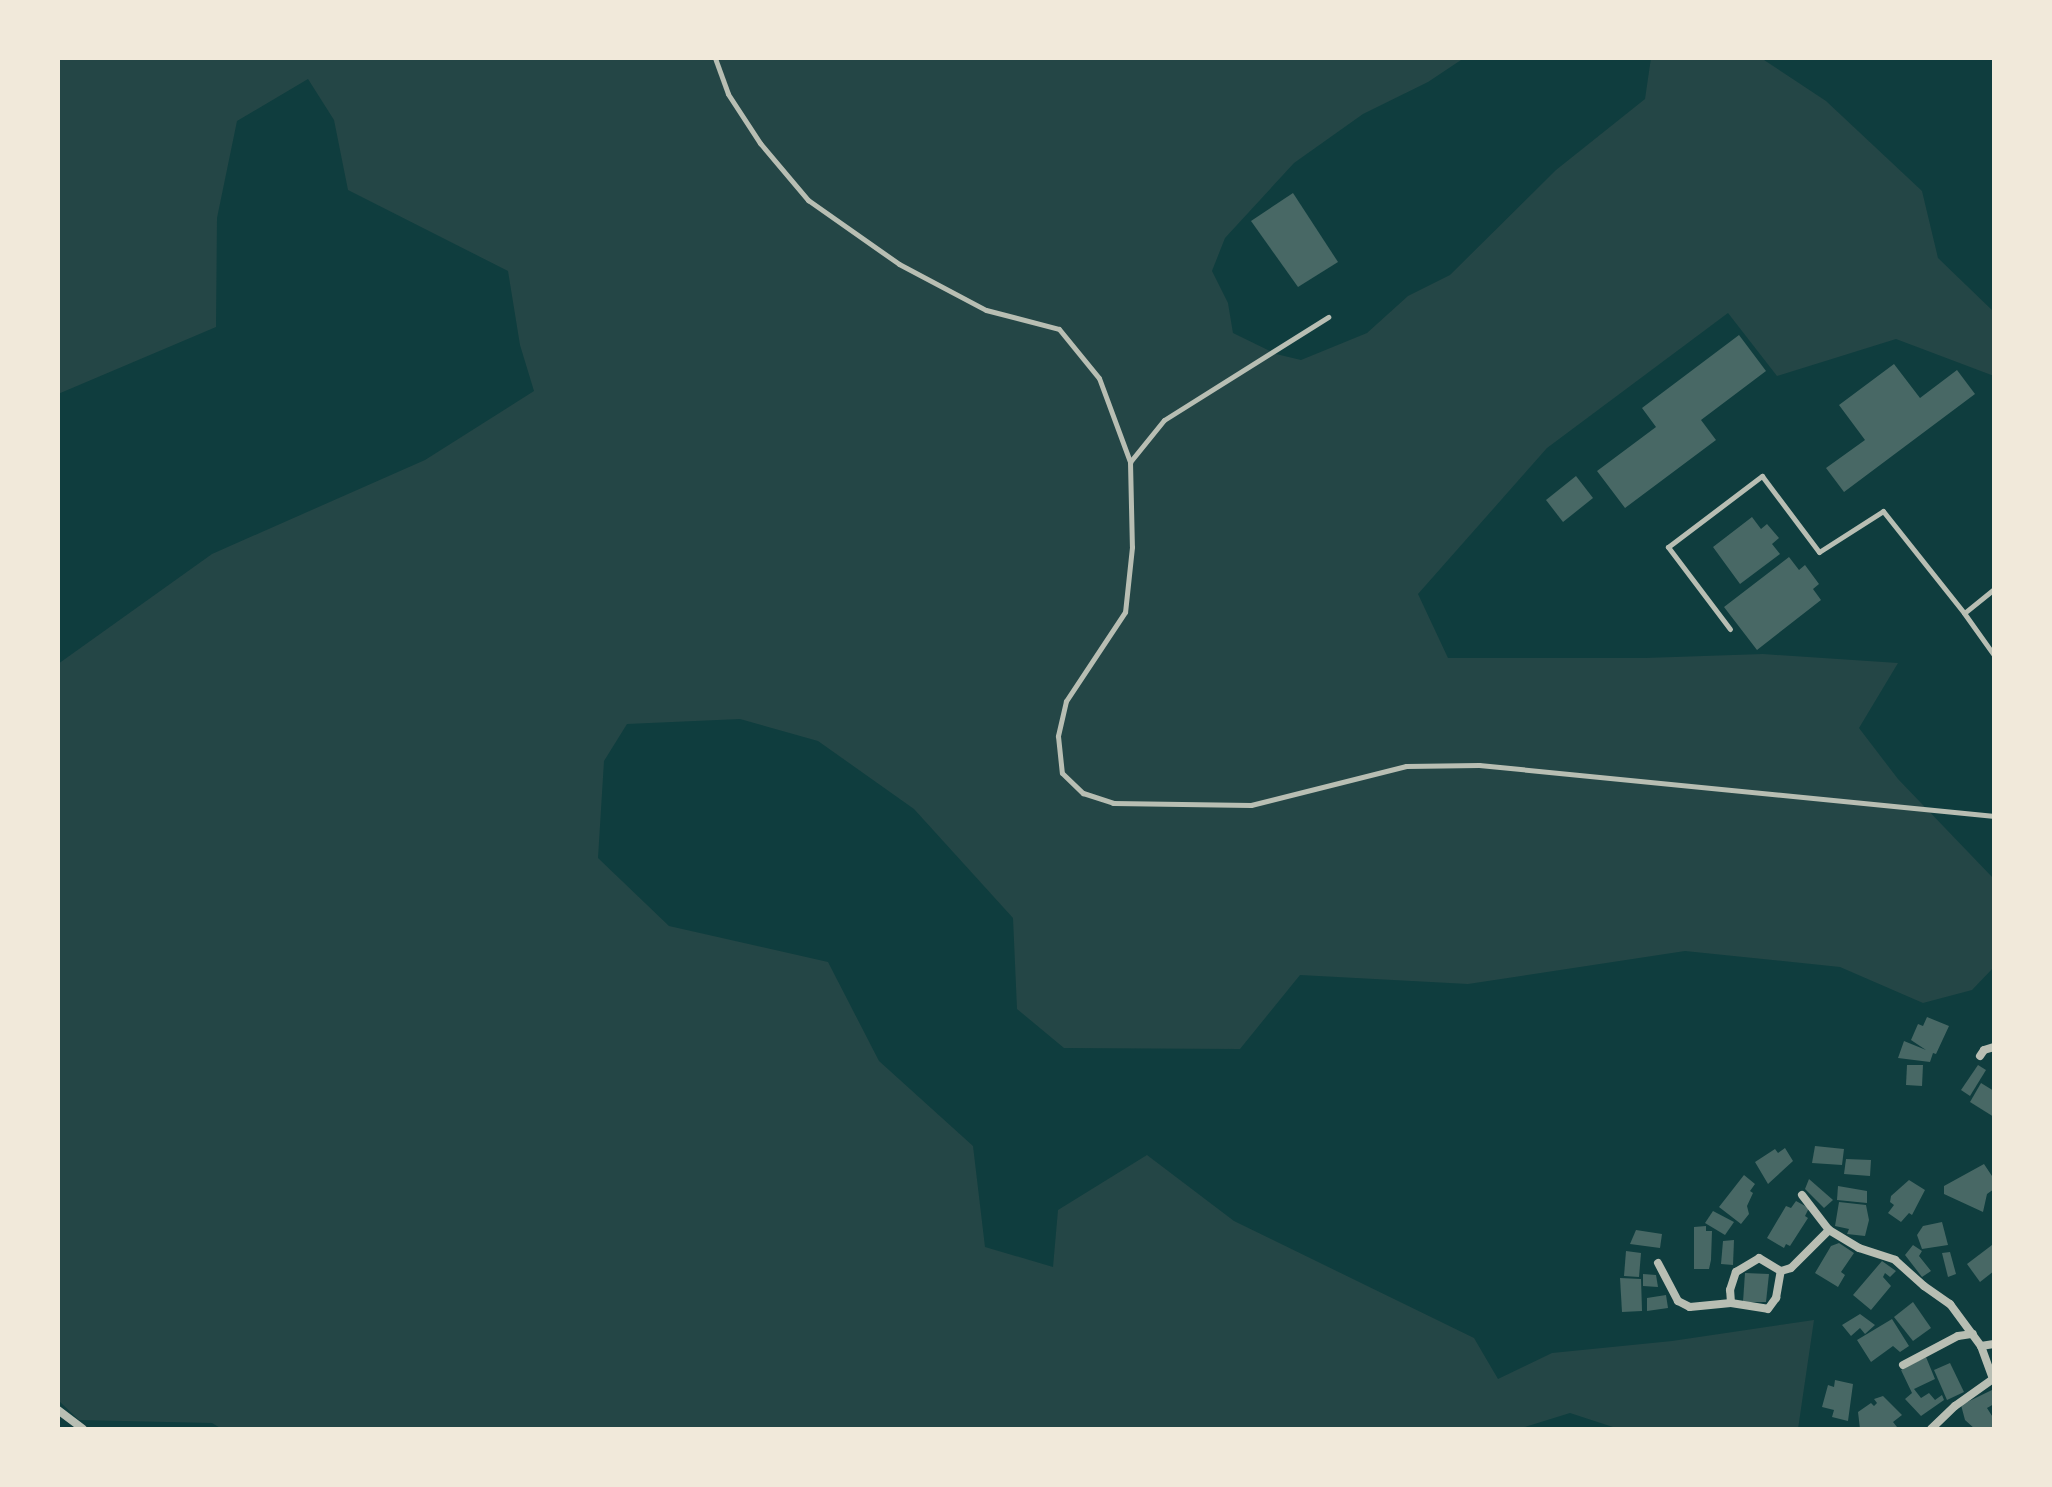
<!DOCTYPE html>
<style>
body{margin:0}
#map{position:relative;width:2052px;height:1487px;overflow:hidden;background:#0f3d3e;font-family:"Asap Condensed",sans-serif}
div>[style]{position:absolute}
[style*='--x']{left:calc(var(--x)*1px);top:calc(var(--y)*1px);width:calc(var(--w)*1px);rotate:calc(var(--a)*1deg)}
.green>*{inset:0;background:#244646}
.building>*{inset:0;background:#486865}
.service>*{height:5px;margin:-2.5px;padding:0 2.5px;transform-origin:2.5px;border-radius:2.5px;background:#b8beb3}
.minor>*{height:8px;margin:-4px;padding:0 4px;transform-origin:4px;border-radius:4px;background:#b8beb3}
span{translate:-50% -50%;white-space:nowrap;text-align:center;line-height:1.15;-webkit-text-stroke:8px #f1e9da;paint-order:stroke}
.frame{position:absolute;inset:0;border:60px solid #f1e9da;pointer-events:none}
</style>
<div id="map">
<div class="green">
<i style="clip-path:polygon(58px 58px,1464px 58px,1428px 82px,1363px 114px,1294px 163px,1225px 238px,1212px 271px,1228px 303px,1233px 333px,1276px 354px,1301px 360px,1367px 333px,1408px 296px,1450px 275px,1556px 170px,1645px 99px,1651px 58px,1761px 58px,1826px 101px,1922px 191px,1938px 258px,1994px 312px,1994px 376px,1896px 339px,1777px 376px,1728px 313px,1547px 448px,1418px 594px,1448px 658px,1645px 658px,1763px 654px,1898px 663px,1859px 728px,1898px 779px,1994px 879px,1994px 967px,1972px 990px,1923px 1003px,1840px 967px,1685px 951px,1468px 984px,1300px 975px,1240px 1049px,1064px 1048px,1017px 1009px,1013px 918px,914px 809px,818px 741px,740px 719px,627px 724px,604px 761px,598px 858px,669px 926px,828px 962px,879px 1061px,973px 1146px,985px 1247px,1053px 1267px,1058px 1210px,1147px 1155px,1234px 1221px,1474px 1338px,1498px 1379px,1552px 1353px,1672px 1341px,1814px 1320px,1798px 1429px,1619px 1429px,1570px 1413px,1518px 1429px,222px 1429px,212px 1423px,79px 1420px,58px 1400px,58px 664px,212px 554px,425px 460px,534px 391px,520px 345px,508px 271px,348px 190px,334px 120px,308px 79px,237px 121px,217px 218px,216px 327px,58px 394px)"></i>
</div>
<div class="building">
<i style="clip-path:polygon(1293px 193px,1338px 262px,1298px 287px,1251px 221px)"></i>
<i style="clip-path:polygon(1739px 335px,1766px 371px,1701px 420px,1716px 440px,1625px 508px,1597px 471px,1656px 427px,1642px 408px)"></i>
<i style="clip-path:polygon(1894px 364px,1920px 398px,1957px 370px,1975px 394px,1844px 492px,1826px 468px,1865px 440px,1839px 405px)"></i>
<i style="clip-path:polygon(1576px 476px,1593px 498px,1563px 522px,1546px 500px)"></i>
<i style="clip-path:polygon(1752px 517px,1761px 529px,1767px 524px,1779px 538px,1772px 544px,1780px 554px,1740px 584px,1713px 547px)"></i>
<i style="clip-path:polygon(1789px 557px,1799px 570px,1805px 565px,1819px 584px,1813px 589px,1821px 600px,1757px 650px,1724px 607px)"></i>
<i style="clip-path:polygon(1927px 1017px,1949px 1026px,1936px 1054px,1933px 1053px,1930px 1062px,1898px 1058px,1904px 1041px,1926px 1050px,1911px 1040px,1918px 1024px,1923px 1026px)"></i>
<i style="clip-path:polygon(1907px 1065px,1923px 1065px,1922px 1086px,1906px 1085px)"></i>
<i style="clip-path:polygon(1978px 1065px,1986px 1070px,1970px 1096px,1961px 1090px)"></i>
<i style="clip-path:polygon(1981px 1083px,1994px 1091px,1994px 1117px,1970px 1102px)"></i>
<i style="clip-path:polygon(1815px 1146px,1844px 1149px,1842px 1165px,1812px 1163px)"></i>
<i style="clip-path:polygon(1785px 1148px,1793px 1161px,1768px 1184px,1755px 1162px,1775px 1149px,1778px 1153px)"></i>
<i style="clip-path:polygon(1846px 1159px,1871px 1160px,1870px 1176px,1844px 1174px)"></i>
<i style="clip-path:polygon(1984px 1164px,1994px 1179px,1994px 1189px,1987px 1194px,1983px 1212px,1944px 1194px,1944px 1186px)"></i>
<i style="clip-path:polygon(1744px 1175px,1755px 1184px,1750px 1191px,1753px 1193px,1747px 1206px,1749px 1214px,1741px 1224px,1719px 1207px)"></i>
<i style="clip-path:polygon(1809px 1179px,1833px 1200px,1824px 1208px,1805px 1189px)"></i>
<i style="clip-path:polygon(1909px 1180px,1925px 1190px,1912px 1215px,1909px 1213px,1901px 1222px,1888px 1213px,1894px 1205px,1890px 1202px,1891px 1196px)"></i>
<i style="clip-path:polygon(1838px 1186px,1867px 1191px,1867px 1203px,1837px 1200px)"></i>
<i style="clip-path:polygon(1796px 1201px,1809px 1208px,1805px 1216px,1808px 1218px,1790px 1246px,1786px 1244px,1784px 1248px,1767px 1238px,1786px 1206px,1791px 1208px)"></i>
<i style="clip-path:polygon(1839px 1202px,1866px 1205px,1869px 1220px,1865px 1236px,1847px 1234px,1849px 1229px,1835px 1226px)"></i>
<i style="clip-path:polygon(1713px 1211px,1734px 1222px,1725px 1235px,1705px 1223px)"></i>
<i style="clip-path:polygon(1942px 1222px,1948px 1245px,1922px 1249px,1917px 1235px,1923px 1226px)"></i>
<i style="clip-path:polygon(1706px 1226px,1706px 1231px,1712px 1231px,1711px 1260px,1709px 1269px,1694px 1269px,1694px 1227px)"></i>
<i style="clip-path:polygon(1636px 1230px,1662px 1234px,1660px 1248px,1630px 1244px)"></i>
<i style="clip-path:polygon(1734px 1240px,1733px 1265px,1721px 1264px,1723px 1241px)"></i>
<i style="clip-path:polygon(1839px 1243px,1854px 1253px,1841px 1272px,1845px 1275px,1838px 1287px,1815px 1273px,1831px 1246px)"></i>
<i style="clip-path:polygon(1913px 1245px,1922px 1251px,1919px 1256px,1931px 1271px,1922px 1277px,1905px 1255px)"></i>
<i style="clip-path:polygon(1992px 1245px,1994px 1271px,1980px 1282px,1967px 1264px)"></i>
<i style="clip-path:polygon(1626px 1251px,1641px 1253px,1639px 1277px,1624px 1276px)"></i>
<i style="clip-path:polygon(1950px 1252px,1956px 1274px,1948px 1277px,1942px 1253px)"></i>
<i style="clip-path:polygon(1882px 1261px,1896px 1271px,1890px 1277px,1885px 1273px,1883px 1277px,1891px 1286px,1871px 1310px,1853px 1295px)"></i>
<i style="clip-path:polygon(1745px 1273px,1769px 1274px,1766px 1302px,1743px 1302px)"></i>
<i style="clip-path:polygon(1643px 1274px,1656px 1275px,1658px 1287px,1643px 1286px)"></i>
<i style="clip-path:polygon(1620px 1278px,1641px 1279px,1642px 1311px,1622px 1312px)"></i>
<i style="clip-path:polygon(1666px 1295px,1668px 1308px,1647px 1311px,1647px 1298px)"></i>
<i style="clip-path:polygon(1913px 1302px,1931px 1328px,1913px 1341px,1894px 1317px)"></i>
<i style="clip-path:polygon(1860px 1314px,1875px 1325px,1865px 1334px,1860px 1328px,1851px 1336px,1842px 1325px)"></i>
<i style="clip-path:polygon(1892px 1319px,1909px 1346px,1900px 1352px,1893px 1346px,1871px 1362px,1857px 1340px)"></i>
<i style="clip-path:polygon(1926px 1357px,1935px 1379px,1914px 1389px,1921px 1398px,1929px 1393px,1935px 1400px,1942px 1395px,1944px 1400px,1921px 1416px,1905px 1399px,1912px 1393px,1901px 1370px)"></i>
<i style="clip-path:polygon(1950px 1363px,1964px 1392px,1947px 1400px,1934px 1370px)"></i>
<i style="clip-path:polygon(1835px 1380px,1853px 1384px,1848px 1421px,1832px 1417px,1834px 1410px,1822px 1407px,1828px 1385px,1834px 1387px)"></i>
<i style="clip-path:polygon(1994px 1389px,1994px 1404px,1987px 1408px,1994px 1419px,1994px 1429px,1975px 1429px,1965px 1420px,1961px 1405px)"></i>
<i style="clip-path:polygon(1883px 1396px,1902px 1415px,1893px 1422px,1897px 1427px,1860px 1429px,1858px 1412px,1871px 1403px,1874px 1406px,1877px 1403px,1874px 1399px)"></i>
</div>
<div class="service">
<i style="--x:715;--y:58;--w:38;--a:70"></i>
<i style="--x:728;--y:94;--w:59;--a:56.9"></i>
<i style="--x:760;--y:143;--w:75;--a:49.9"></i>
<i style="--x:808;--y:200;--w:111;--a:35.1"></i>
<i style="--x:899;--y:264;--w:98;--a:27.9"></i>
<i style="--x:986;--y:310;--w:75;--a:14.6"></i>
<i style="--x:1059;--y:329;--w:63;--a:50.8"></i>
<i style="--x:1099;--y:378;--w:90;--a:69.7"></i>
<i style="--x:1130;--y:462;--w:54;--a:-51"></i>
<i style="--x:1164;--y:420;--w:194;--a:-32.1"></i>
<i style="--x:1130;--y:462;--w:85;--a:88.7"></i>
<i style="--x:1132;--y:547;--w:65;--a:96.1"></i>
<i style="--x:1125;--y:612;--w:107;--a:123.5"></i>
<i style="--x:1066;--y:701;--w:36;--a:103"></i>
<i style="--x:1058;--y:736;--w:37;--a:84"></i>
<i style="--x:1062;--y:773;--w:29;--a:44"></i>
<i style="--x:1083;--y:793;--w:32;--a:18"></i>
<i style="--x:1113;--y:803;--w:138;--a:0.8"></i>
<i style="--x:1251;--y:805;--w:160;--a:-14.1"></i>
<i style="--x:1406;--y:766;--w:73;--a:-0.8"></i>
<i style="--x:1479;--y:765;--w:518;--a:5.66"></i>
<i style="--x:1994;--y:589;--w:38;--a:141"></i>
<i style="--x:1964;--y:613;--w:52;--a:54.5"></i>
<i style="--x:1730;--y:629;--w:103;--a:-127.1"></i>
<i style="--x:1668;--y:547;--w:118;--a:-37.1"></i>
<i style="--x:1762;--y:476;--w:95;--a:53.1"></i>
<i style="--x:1819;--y:552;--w:76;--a:-32.6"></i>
<i style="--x:1883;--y:511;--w:130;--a:51.5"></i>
</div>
<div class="minor">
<i style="--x:1980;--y:1056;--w:7;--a:-56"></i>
<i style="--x:1984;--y:1050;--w:10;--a:-17"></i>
<i style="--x:1802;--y:1195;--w:44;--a:52.4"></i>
<i style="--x:1658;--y:1263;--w:43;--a:62.2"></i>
<i style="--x:1678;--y:1301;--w:13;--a:27"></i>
<i style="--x:1690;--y:1307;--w:41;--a:-5.6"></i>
<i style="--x:1731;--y:1303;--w:37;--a:9"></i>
<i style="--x:1768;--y:1309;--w:14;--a:-54"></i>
<i style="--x:1776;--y:1298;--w:27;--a:-80"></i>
<i style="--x:1781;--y:1271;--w:10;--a:-17"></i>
<i style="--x:1791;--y:1268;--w:54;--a:-45"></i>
<i style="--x:1829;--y:1230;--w:35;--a:31"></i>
<i style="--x:1859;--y:1248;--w:38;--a:18"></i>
<i style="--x:1895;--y:1260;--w:39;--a:42"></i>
<i style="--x:1924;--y:1286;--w:32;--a:35"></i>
<i style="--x:1950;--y:1304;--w:52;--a:53.6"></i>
<i style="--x:1981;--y:1346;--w:13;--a:-9"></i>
<i style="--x:1731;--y:1303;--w:13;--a:-94"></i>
<i style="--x:1730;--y:1290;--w:19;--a:-72"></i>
<i style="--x:1736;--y:1272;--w:27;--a:-31"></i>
<i style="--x:1759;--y:1258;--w:26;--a:31"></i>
<i style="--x:1903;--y:1365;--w:62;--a:-27.8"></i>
<i style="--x:1958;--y:1336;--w:15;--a:-8"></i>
<i style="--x:58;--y:1410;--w:31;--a:37"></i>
<i style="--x:1931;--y:1429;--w:33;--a:-44"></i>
<i style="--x:1955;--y:1406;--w:47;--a:-35.4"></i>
<i style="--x:1993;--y:1379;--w:35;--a:-110"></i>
</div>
<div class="frame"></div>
</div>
